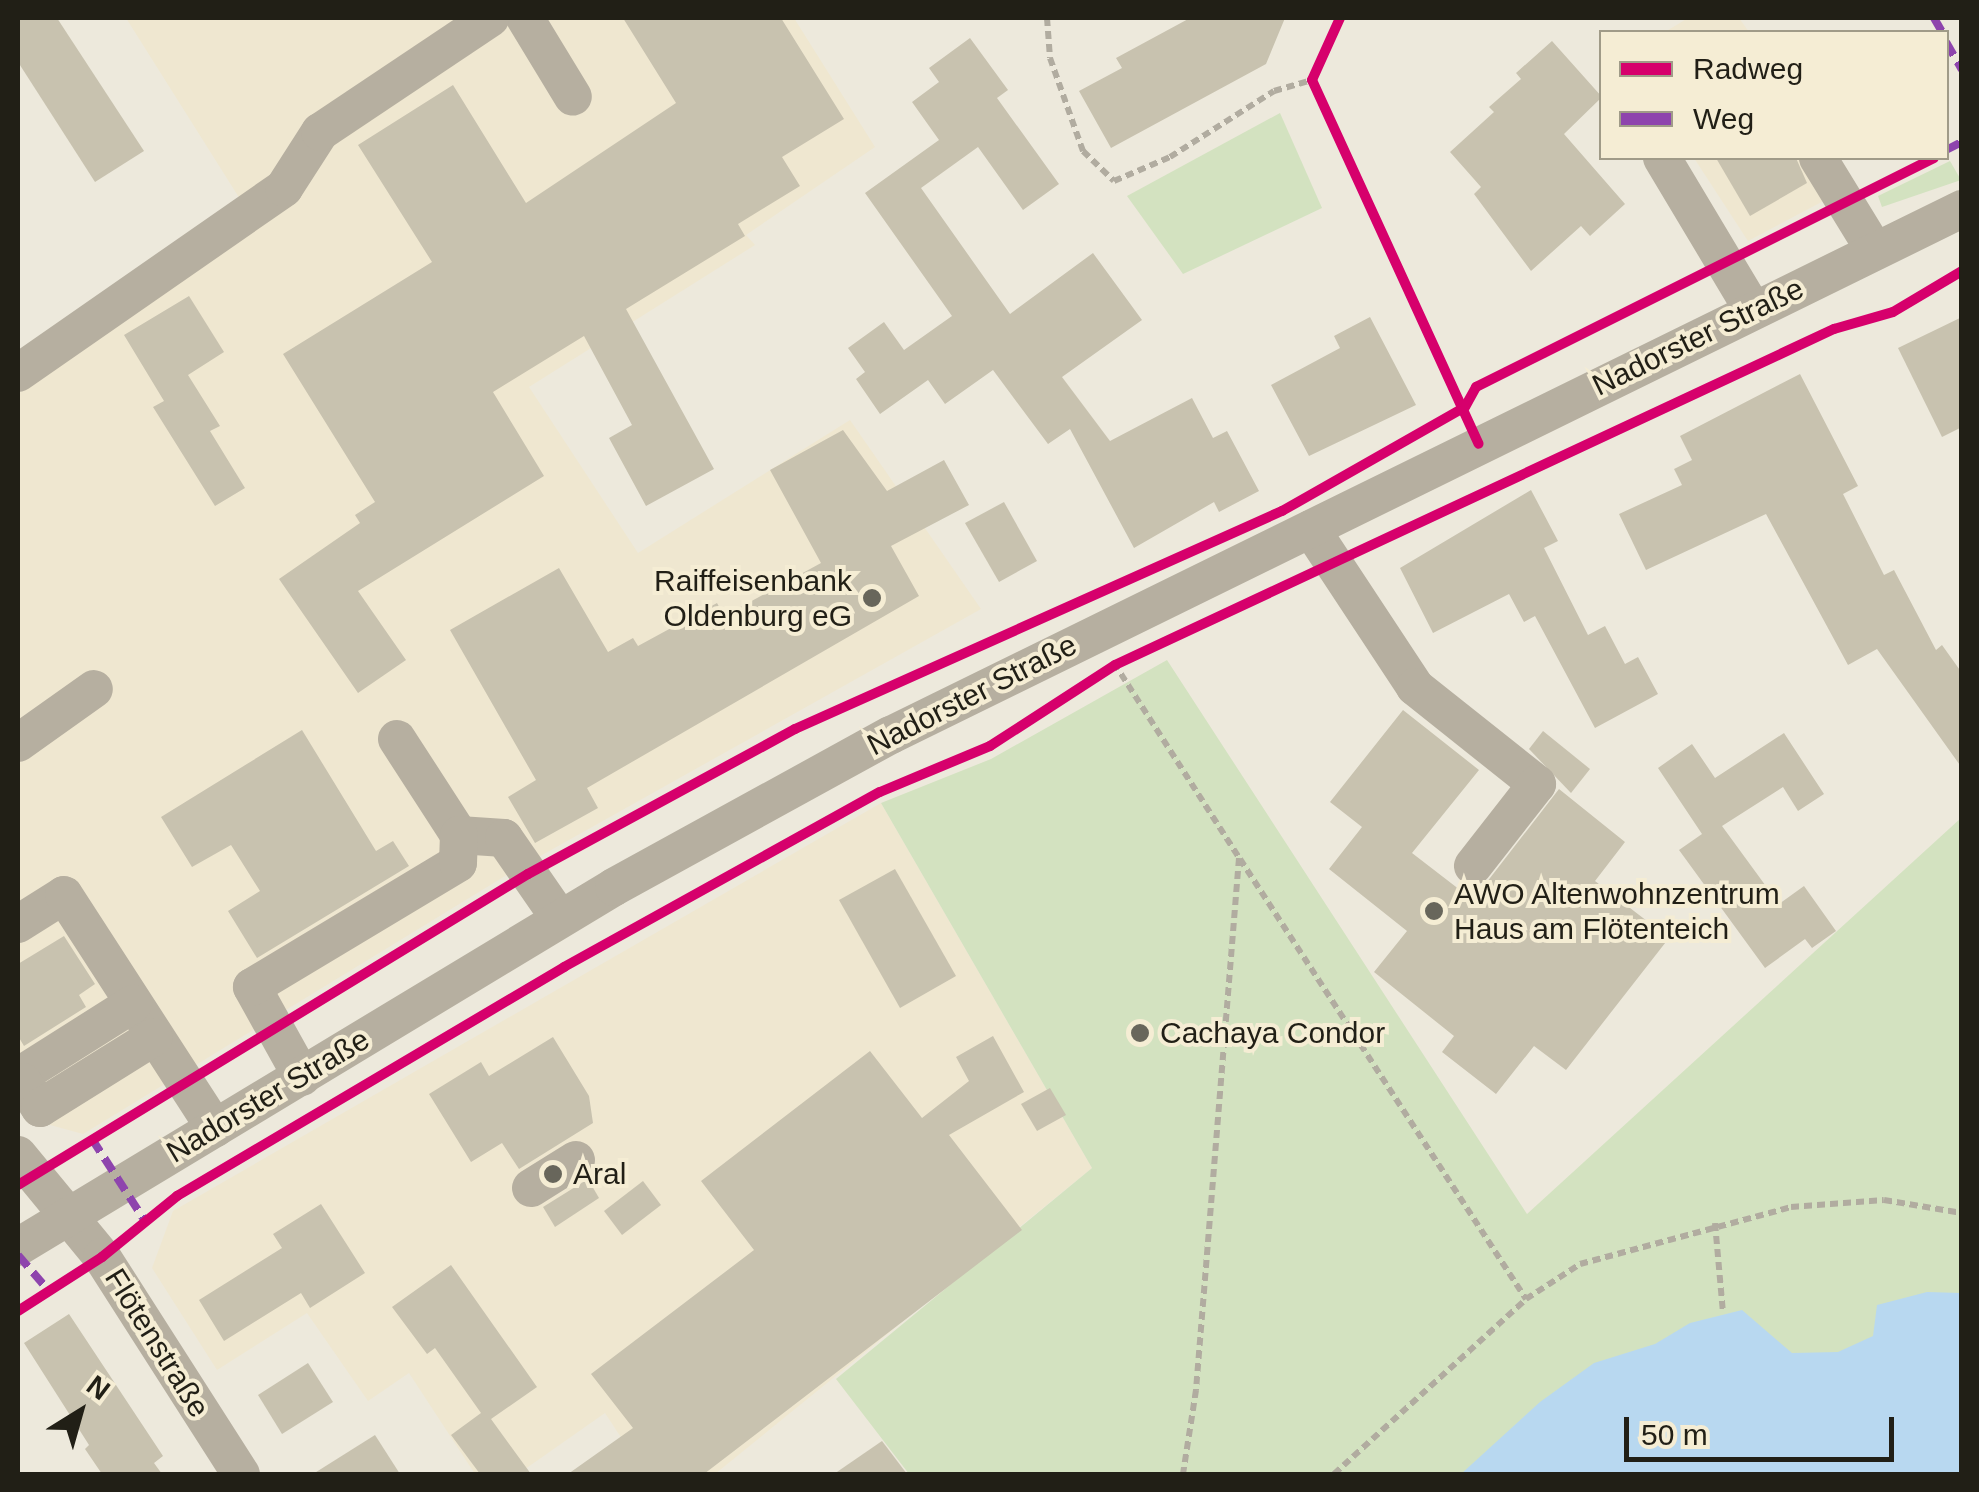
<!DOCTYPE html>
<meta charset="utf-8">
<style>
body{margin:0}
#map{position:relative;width:1979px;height:1492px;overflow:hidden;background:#ede9dc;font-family:Helvetica,sans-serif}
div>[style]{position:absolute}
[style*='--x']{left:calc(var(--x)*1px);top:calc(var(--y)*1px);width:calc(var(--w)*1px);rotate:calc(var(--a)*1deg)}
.built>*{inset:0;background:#efe7d0}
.green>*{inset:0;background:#d3e2c0}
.water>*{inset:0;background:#b8d8f0}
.building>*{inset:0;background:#c8c2af}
.path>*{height:6px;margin-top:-3px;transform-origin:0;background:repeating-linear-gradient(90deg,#b1aca0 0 8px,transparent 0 13px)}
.minor>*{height:38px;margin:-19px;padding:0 19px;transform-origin:19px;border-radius:19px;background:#b6afa0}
.quiet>*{height:8px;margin-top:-4px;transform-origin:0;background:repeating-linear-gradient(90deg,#8e44ad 0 15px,transparent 0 23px)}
.cycleway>*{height:10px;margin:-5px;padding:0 5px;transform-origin:5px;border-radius:5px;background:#d6006c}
.dots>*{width:28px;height:28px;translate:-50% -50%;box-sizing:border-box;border:5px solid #f5edd4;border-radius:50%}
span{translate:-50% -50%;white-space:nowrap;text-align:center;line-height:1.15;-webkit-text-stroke:8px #f5edd4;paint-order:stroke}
.street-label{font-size:30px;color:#211f16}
.poi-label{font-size:30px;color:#211f16}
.right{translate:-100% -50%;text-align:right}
.left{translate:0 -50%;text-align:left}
.frame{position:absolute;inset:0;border:20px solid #211f16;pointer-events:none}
.legend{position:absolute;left:1599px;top:30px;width:350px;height:130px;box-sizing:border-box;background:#f5edd4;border:2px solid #a09b88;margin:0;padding:12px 18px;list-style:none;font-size:30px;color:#211f16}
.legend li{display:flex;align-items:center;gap:20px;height:50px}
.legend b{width:50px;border:2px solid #a09b88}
.north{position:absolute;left:30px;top:1362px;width:100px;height:100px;-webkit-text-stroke:8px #f5edd4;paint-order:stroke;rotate:37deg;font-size:28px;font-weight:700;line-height:40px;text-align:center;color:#211f16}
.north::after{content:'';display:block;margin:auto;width:35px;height:45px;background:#211f16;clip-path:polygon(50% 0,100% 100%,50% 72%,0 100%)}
.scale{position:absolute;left:1624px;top:1417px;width:270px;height:45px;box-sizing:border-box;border:5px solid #211f16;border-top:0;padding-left:12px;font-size:30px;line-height:35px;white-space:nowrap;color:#211f16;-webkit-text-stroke:8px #f5edd4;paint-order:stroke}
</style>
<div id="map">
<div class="built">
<i style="clip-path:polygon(126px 18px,794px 18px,875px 147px,746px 235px,755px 245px,529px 387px,638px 553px,850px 420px,981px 609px,510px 873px,83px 1134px,43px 1123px,18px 1103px,18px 374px,257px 226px)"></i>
<i style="clip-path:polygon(1688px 18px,1739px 18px,1749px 32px,1665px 32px)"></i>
<i style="clip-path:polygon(1694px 158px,1830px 158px,1850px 187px,1748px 241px)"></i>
<i style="clip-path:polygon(881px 803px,1092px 1168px,715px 1474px,645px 1474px,605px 1413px,518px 1474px,475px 1474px,409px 1373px,368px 1401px,307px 1313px,217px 1370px,152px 1268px,173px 1211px)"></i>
</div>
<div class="green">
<i style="clip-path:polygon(1280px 113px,1322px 208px,1183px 274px,1127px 196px)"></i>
<i style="clip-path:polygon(1950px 161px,1961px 180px,1882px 207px,1878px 196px)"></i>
<i style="clip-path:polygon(1167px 660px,1527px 1214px,1961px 818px,1961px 1474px,909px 1474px,836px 1379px,1092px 1168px,881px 803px,991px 759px)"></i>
</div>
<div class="water">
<i style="clip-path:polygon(1927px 1292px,1961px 1293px,1961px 1474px,1461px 1474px,1540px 1402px,1594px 1363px,1655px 1344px,1690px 1323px,1742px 1310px,1792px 1353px,1838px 1352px,1873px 1336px,1877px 1305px)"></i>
</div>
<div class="building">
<i style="clip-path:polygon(18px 18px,57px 18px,144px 151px,95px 182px,18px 62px)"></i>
<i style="clip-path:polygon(623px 18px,781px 18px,844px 119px,782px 157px,800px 186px,738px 224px,745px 236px,626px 309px,714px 469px,646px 506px,609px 438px,632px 425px,584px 336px,493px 392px,544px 476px,358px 591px,406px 660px,358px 693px,279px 579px,360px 523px,355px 515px,375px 502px,283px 354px,432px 262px,358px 145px,453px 85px,526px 203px,676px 103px)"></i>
<i style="clip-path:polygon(1190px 18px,1285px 18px,1266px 64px,1111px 148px,1079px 91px,1122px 68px,1116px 58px)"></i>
<i style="clip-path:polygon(970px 38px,1008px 90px,997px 98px,1059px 184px,1023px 210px,978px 147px,921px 188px,1010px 314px,1093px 253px,1142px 320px,1062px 377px,1110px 441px,1192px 398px,1213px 438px,1227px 431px,1259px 491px,1219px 512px,1214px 502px,1134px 548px,1070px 429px,1048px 444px,993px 370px,945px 404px,928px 380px,880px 414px,856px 379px,865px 372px,848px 348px,884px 322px,904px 350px,952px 316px,865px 193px,939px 140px,912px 102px,939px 82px,929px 68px)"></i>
<i style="clip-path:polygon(1552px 41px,1602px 97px,1564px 134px,1625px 204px,1590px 236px,1581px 226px,1531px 271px,1474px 194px,1481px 187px,1450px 152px,1494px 112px,1489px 107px,1521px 79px,1516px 73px)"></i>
<i style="clip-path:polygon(1716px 158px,1796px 158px,1807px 183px,1750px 216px)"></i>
<i style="clip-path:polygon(189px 296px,224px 352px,188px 375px,220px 426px,210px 431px,245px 488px,215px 506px,153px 407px,164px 401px,124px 335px)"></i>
<i style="clip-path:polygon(1370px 317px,1416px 405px,1309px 456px,1271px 385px,1340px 348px,1334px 336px)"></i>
<i style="clip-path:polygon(1962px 317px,1962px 427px,1942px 437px,1898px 348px)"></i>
<i style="clip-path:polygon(1800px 374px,1858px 486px,1843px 494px,1884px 575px,1894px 570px,1936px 650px,1942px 645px,1962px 673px,1962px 768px,1877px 649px,1848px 665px,1766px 514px,1646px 570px,1619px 514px,1682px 485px,1674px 469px,1692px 460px,1680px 436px)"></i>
<i style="clip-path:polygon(843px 430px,887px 491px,944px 460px,969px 505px,891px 546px,919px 596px,587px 788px,598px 808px,535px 843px,508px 797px,536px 780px,450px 630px,559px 568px,608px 652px,633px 638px,638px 646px,717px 603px,724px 616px,821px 563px,770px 470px)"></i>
<i style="clip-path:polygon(1531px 490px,1558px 541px,1544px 548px,1588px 635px,1605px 626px,1625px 664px,1638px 657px,1658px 694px,1595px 728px,1535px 616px,1524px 622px,1509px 594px,1433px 633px,1400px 568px)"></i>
<i style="clip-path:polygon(1004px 502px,1037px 561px,999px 582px,965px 523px)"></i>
<i style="clip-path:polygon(1403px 710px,1479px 770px,1412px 853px,1473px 900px,1559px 789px,1625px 842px,1595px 881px,1669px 938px,1566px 1070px,1534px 1046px,1496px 1094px,1442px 1052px,1454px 1036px,1374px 972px,1407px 931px,1329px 869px,1362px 827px,1330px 802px)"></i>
<i style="clip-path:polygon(302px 730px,376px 851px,393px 841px,409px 866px,257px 958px,228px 911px,260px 891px,231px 845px,192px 867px,161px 817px)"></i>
<i style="clip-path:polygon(1543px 731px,1590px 769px,1571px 793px,1529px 749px)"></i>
<i style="clip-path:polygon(1784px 733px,1824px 794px,1798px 811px,1783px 787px,1722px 826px,1779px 904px,1804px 886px,1836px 931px,1812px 948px,1805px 939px,1765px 968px,1679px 850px,1702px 834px,1658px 768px,1692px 744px,1715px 778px)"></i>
<i style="clip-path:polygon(895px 869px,956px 976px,900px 1008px,839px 900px)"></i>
<i style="clip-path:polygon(64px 936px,95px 984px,79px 995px,86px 1007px,24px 1046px,18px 1036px,18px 964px)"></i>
<i style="clip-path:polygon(993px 1036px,1024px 1092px,949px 1135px,1022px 1230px,704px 1474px,568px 1474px,633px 1428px,591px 1374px,754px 1250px,701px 1181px,870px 1051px,922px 1118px,969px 1081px,956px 1057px)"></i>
<i style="clip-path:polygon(553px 1037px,589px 1096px,593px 1123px,519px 1169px,502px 1143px,471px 1162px,429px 1094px,481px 1062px,489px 1076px)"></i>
<i style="clip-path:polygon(1050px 1088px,1066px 1115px,1037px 1131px,1021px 1104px)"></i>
<i style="clip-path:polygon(588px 1179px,599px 1198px,555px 1227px,543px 1207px)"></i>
<i style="clip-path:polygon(643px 1181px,661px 1205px,622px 1235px,604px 1211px)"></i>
<i style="clip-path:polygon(321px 1204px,365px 1273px,310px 1308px,301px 1293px,224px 1341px,199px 1300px,282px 1248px,273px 1234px)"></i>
<i style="clip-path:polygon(451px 1265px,537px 1387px,491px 1419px,531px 1474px,480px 1474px,451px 1435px,481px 1413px,435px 1348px,427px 1354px,392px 1307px)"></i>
<i style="clip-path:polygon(69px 1314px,163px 1456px,154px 1463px,162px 1474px,102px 1474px,85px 1449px,89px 1445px,24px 1343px)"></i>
<i style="clip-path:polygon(308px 1363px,333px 1402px,282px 1434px,258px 1395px)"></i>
<i style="clip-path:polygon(375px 1435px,400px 1474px,313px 1474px)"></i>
<i style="clip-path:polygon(882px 1441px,907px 1474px,834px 1474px)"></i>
</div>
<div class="path">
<i style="--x:1047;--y:18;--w:40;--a:85.7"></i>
<i style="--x:1050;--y:58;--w:99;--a:70.5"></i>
<i style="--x:1083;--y:151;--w:43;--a:44.1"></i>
<i style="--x:1114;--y:181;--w:61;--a:-23.2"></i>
<i style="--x:1170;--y:157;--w:123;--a:-32.4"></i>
<i style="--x:1274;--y:91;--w:40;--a:-16"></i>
<i style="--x:1114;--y:663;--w:232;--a:57.3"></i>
<i style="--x:1239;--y:858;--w:534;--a:94.62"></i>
<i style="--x:1196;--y:1390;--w:85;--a:98.8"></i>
<i style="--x:1240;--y:859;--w:525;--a:56.98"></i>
<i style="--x:1715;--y:1223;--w:89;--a:84.9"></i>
<i style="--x:1334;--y:1474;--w:260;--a:-42.3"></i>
<i style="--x:1526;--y:1299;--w:64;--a:-32.9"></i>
<i style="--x:1580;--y:1264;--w:219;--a:-15.1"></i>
<i style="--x:1791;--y:1207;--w:93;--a:-4.3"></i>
<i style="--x:1884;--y:1200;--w:79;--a:9.5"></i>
</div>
<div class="minor">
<i style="--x:525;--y:18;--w:92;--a:58.7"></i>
<i style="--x:1662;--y:158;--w:177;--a:59.1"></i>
<i style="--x:1818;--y:158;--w:109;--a:58.5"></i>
<i style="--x:18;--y:373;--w:324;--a:-34.8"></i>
<i style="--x:284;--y:188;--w:67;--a:-57.3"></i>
<i style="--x:320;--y:132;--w:205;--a:-33.8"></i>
<i style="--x:1311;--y:529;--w:189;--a:56.6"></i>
<i style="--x:1415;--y:687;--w:156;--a:38.5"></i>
<i style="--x:1537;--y:784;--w:104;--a:128"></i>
<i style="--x:397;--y:739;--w:114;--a:57.1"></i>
<i style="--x:459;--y:835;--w:45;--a:3.8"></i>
<i style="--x:504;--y:838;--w:98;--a:55.3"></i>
<i style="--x:18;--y:743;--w:93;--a:-35.4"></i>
<i style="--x:18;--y:924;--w:54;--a:-32.2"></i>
<i style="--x:64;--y:895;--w:278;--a:57.1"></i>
<i style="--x:19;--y:1076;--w:135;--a:-32.3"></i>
<i style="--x:302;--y:1077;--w:103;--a:-119.1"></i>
<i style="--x:252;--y:987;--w:240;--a:-31"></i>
<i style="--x:458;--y:863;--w:28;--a:-88"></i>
<i style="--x:23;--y:1082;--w:31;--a:57"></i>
<i style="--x:40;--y:1108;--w:134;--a:-31.9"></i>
<i style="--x:18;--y:1155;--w:132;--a:50.5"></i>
<i style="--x:102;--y:1257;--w:258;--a:57.4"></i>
<i style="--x:531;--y:1188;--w:53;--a:-31.9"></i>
<i style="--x:18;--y:1247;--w:696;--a:-31.13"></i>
<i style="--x:614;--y:887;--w:316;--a:-28.8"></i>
<i style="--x:891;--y:735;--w:1193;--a:-26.16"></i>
</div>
<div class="quiet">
<i style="--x:1934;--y:18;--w:16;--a:60"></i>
<i style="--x:1946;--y:42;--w:32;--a:60"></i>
<i style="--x:1946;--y:150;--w:18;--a:-27"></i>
<i style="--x:92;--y:1139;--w:101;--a:57.1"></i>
<i style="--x:18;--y:1255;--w:48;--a:49.3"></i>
</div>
<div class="cycleway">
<i style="--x:1340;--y:18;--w:68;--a:114.3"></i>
<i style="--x:1312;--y:80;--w:400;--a:65.4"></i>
<i style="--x:18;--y:1185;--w:597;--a:-31.38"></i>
<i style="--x:528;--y:874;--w:304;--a:-28.5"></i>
<i style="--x:795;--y:729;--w:534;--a:-24.12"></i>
<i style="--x:1282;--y:511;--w:210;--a:-29.6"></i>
<i style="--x:1465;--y:407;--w:23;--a:-61"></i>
<i style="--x:1476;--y:387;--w:512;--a:-26.57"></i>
<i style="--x:18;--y:1311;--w:100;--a:-32.7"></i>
<i style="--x:102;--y:1257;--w:97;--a:-39.1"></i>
<i style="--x:177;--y:1196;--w:450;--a:-30.6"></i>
<i style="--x:564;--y:967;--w:361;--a:-29"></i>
<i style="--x:880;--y:792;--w:119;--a:-22.7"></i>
<i style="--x:990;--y:746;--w:149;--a:-32.9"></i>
<i style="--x:1115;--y:665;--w:794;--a:-25.05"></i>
<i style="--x:1834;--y:329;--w:61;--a:-16.1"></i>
<i style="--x:1893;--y:312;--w:80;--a:-30.7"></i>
</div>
<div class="dots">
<i style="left:872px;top:598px;background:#68665b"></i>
<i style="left:1434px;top:911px;background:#68665b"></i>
<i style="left:1140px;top:1033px;background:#68665b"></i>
<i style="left:553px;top:1174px;background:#68665b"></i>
</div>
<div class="street-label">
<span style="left:1698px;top:337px;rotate:-26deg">Nadorster Straße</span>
<span style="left:972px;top:695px;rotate:-27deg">Nadorster Straße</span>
<span style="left:268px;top:1096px;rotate:-31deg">Nadorster Straße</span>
<span style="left:157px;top:1343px;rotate:58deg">Flötenstraße</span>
</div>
<div class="poi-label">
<span class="right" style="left:852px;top:598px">Raiffeisenbank<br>Oldenburg eG</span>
<span class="left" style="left:1454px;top:911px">AWO Altenwohnzentrum<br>Haus am Flötenteich</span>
<span class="left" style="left:1160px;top:1033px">Cachaya Condor</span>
<span class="left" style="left:573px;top:1174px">Aral</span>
</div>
<div class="frame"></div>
<ul class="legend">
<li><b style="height:12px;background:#d6006c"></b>Radweg</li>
<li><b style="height:12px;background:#8e44ad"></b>Weg</li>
</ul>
<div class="north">N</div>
<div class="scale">50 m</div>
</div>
